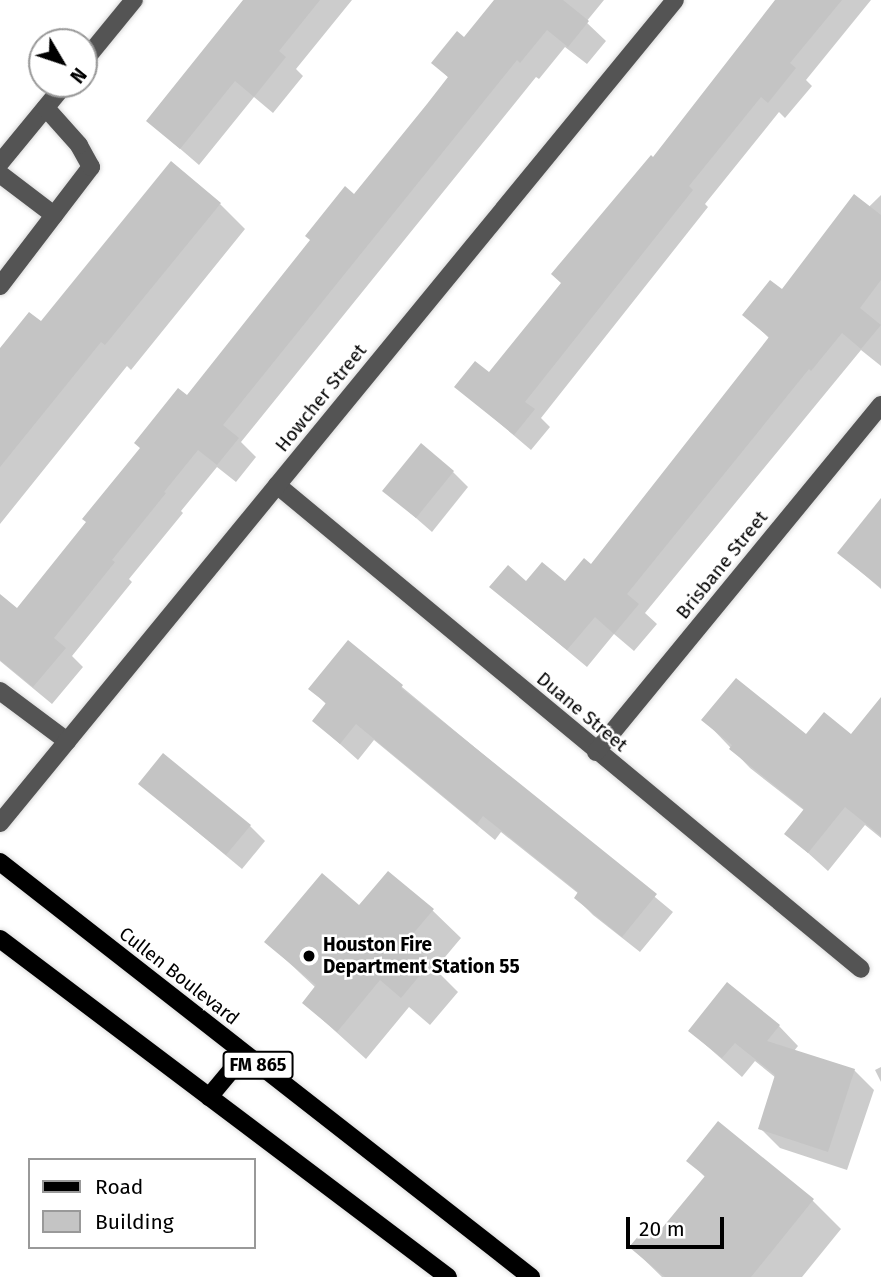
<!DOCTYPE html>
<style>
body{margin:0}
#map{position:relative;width:881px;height:1277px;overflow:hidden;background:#fff;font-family:"Fira Sans",sans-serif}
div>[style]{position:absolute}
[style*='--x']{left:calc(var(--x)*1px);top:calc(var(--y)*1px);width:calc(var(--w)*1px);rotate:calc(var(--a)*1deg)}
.shadow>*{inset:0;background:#0003}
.building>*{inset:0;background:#c4c4c4}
.roads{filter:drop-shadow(0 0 2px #dbdbdb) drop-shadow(0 0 2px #dbdbdb)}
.minor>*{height:18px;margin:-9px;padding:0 9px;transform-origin:9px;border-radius:9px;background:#545454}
.major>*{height:18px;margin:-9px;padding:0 9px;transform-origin:9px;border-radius:9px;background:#000}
.dots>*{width:19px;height:19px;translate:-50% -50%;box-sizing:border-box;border:4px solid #fff;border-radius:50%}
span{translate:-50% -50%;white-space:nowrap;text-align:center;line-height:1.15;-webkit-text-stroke:5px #fff;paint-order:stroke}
.shield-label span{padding:2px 5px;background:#fff;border:2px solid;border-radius:5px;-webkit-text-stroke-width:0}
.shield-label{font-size:18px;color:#000;font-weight:700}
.street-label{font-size:19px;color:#000}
.poi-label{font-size:19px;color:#000;font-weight:700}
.left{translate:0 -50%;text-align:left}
.legend{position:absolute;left:28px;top:1158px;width:228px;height:91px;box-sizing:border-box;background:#fff;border:2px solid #999;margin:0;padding:9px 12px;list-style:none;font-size:21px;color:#000}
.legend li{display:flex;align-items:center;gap:14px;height:35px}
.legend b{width:35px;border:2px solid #999}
.north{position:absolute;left:28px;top:28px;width:70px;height:70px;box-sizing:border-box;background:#fff;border:2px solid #999;border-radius:50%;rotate:129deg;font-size:19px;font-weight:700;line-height:28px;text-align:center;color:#000}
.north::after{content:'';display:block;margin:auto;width:24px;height:32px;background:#000;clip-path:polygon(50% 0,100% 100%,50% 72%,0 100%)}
.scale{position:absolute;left:626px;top:1217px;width:98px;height:32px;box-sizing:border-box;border:4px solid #000;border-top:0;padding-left:9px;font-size:21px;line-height:24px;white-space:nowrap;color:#000;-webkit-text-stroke:5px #fff;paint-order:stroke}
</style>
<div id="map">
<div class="shadow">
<i style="clip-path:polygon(246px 0,352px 0,296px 69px,303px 76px,273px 113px,254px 97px,199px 165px,148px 121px)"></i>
<i style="clip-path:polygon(496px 0,604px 0,586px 22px,606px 41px,587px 64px,565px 47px,539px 79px,536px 77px,241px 442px,256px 457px,236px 482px,217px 467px,181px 511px,183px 513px,129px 579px,132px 582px,72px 656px,83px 667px,52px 704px,0 661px,0 596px,17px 610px,449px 78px,434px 63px,464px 40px)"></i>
<i style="clip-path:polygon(778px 0,871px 0,806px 80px,812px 86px,785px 118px,779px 112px,705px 204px,708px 207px,541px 418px,550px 427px,531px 450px,457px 387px,489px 375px,562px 284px,653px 159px)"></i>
<i style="clip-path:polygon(881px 195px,881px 366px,861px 350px,645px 613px,657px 624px,634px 651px,614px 634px,587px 667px,491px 587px,565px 584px,591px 566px,770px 339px,745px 315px,782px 292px)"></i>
<i style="clip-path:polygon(220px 204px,245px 229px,131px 370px,127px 366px,0 524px,0 351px)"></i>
<i style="clip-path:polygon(453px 472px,468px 487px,432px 532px,385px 491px)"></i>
<i style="clip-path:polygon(881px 518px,881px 589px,839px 553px)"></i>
<i style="clip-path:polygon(402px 687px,673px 912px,640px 952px,593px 915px,576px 898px,579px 894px,501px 832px,495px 840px,374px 740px,358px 760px,314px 721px,327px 705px,311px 689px)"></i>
<i style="clip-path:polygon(704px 720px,806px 737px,852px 736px,881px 722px,881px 838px,865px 825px,828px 871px,787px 834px,805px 811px,750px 768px)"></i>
<i style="clip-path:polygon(140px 784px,250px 826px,265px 841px,242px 869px)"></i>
<i style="clip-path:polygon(360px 908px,432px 910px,461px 938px,435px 969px,458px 992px,430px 1025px,409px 1007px,366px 1059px,304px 1003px,316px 988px,267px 942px)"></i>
<i style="clip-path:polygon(779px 1026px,798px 1046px,794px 1051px,854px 1070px,874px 1090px,847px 1170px,780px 1148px,760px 1128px,776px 1078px,755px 1061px,742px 1077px,690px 1031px)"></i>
<i style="clip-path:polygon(881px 1067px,881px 1082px,875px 1070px)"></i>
<i style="clip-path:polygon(719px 1124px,813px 1201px,841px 1229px,802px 1277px,662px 1277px,631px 1247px,658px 1235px,705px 1177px,689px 1161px)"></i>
</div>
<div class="building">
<i style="clip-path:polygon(243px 0,320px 0,279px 51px,286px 57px,254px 97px,235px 81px,180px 149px,146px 121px)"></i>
<i style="clip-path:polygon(494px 0,563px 0,589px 21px,568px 47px,547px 30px,520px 63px,517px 60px,223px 425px,239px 438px,217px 465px,198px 450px,164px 492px,166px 493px,112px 560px,115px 562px,54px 638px,66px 648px,33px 687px,0 660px,0 594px,17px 608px,86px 522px,82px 519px,140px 448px,134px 443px,178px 388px,187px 395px,310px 240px,305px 236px,345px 186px,354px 194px,427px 104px,448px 77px,431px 63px,457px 31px,464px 37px)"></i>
<i style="clip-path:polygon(775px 0,842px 0,790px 63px,796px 68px,768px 103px,761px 97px,689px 186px,693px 190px,525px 402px,535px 409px,514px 435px,454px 387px,475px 361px,489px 372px,561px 283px,551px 274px,651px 155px,653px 157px)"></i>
<i style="clip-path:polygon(171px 161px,221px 203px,105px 345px,101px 342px,0 467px,0 348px,29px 312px,41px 321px)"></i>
<i style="clip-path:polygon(854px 194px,881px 215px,881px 280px,860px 308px,881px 325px,861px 349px,842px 333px,811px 371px,809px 369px,627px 594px,639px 604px,614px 634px,595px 617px,567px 650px,489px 587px,508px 565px,526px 581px,542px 562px,565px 581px,584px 558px,591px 564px,769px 337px,742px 315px,770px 280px,782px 289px)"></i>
<i style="clip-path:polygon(421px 443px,454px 471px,416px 518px,382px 491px)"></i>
<i style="clip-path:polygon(881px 498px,881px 588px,837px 553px)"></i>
<i style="clip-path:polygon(348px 640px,403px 685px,401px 688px,657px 894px,622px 937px,574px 898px,578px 892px,483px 816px,477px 824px,356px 724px,340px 744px,312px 721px,326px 703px,308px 689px)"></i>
<i style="clip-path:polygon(736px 678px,806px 734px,824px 712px,851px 734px,881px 697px,881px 836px,845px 807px,808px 853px,784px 834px,804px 809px,729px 749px,732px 745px,701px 720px)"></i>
<i style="clip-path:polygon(163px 753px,251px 825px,226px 855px,138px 784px)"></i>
<i style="clip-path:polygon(388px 871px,434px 909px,406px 942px,431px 962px,401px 998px,380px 980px,337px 1032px,302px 1003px,316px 985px,264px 942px,322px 873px,359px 905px)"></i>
<i style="clip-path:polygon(727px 982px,780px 1025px,767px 1041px,855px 1069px,828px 1152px,758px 1129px,775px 1075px,735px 1043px,722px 1058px,688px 1031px)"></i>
<i style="clip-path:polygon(718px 1121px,814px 1199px,751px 1277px,665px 1277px,629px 1247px,648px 1225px,658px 1233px,705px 1176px,686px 1161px)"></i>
</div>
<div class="roads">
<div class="minor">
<i style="--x:84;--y:61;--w:79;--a:-50.7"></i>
<i style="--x:0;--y:163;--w:102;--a:-50.6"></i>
<i style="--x:0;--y:174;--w:68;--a:37.2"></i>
<i style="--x:0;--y:286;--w:150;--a:-52.6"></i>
<i style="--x:91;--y:167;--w:25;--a:-119"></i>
<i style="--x:79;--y:145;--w:50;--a:-131.7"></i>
<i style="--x:277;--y:485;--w:758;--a:39.65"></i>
<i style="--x:0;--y:691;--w:84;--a:36.7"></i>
<i style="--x:596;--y:752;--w:449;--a:-50.6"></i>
<i style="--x:0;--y:823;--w:1064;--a:-50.64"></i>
</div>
<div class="major">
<i style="--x:0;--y:862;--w:674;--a:38.01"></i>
<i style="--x:0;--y:939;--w:561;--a:37.03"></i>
<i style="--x:209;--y:1097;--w:55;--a:-50.2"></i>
</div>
</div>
<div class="dots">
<i style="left:309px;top:956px;background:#000"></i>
</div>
<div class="shield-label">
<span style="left:258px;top:1065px">FM 865</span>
</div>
<div class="street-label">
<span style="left:321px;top:398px;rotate:-51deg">Howcher Street</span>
<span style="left:722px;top:565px;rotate:-51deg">Brisbane Street</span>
<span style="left:582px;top:712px;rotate:40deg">Duane Street</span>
<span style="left:179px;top:976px;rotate:38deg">Cullen Boulevard</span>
</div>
<div class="poi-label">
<span class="left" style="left:323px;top:956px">Houston Fire<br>Department Station 55</span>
</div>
<ul class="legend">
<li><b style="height:9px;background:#000"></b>Road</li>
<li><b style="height:19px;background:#c4c4c4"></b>Building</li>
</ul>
<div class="north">N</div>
<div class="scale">20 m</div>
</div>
